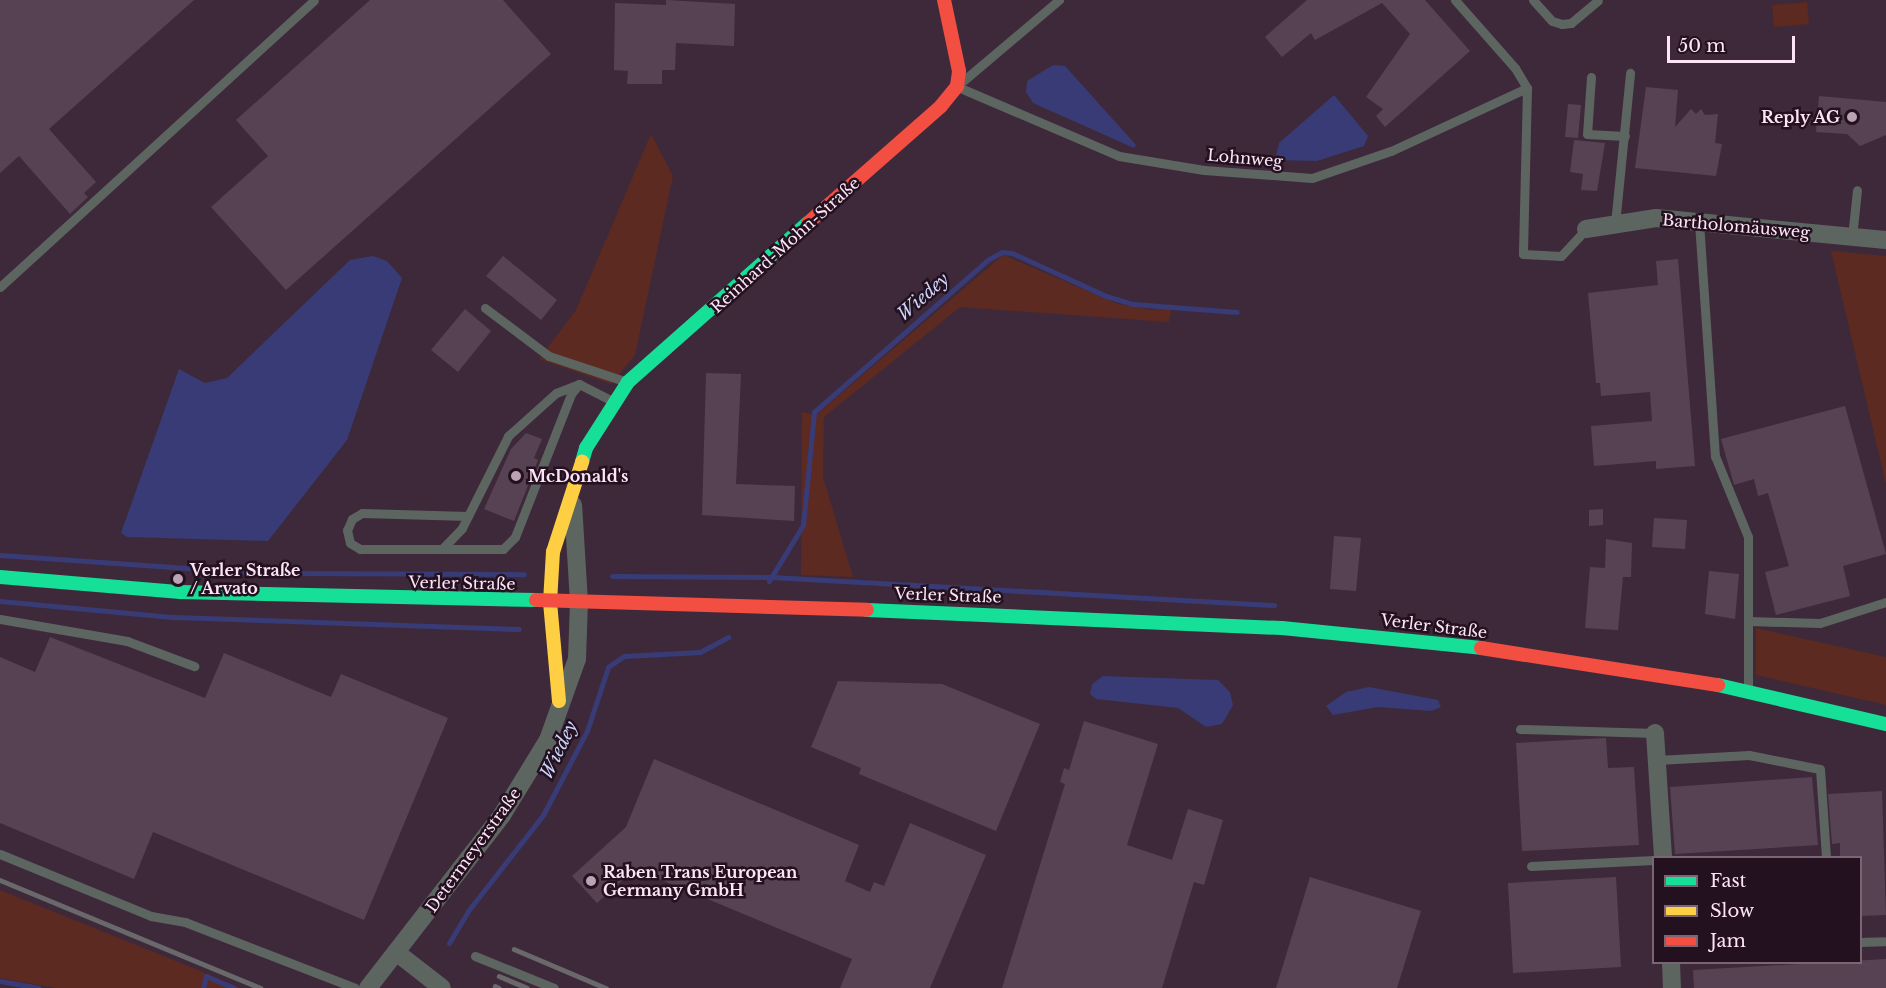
<!DOCTYPE html>
<meta charset="utf-8">
<style>
body{margin:0}
#map{position:relative;width:1886px;height:988px;overflow:hidden;background:#3e293a;font-family:"Libre Baskerville",serif}
div>[style]{position:absolute}
[style*='--x']{left:calc(var(--x)*1px);top:calc(var(--y)*1px);width:calc(var(--w)*1px);rotate:calc(var(--a)*1deg)}
.green>*{inset:0;background:#5c2a20}
.water>*{inset:0;background:#383b75}
.stream>*{height:5px;margin:-2.5px;padding:0 2.5px;transform-origin:2.5px;border-radius:2.5px;background:#383b75}
.building>*{inset:0;background:#574253}
.lane>*{height:9px;margin:-4.5px;padding:0 4.5px;transform-origin:4.5px;border-radius:4.5px;background:#5d6561}
.street>*{height:18px;margin:-9px;padding:0 9px;transform-origin:9px;border-radius:9px;background:#5d6561}
.fast>*{height:14px;margin:-7px;padding:0 7px;transform-origin:7px;border-radius:7px;background:#16e098}
.slow>*{height:14px;margin:-7px;padding:0 7px;transform-origin:7px;border-radius:7px;background:#ffcf43}
.jam>*{height:14px;margin:-7px;padding:0 7px;transform-origin:7px;border-radius:7px;background:#f24e42}
.rail>*{height:4.5px;margin:-2.25px;padding:0 2.25px;transform-origin:2.25px;border-radius:2.25px;background:#69686a}
.dots>*{width:16px;height:16px;translate:-50% -50%;box-sizing:border-box;border:3px solid #23111f;border-radius:50%}
span{translate:-50% -50%;white-space:nowrap;text-align:center;line-height:1.15;-webkit-text-stroke:5px #23111f;paint-order:stroke}
.poi-label{font-size:16px;color:#fee4f7;font-weight:700}
.right{translate:-100% -50%;text-align:right}
.left{translate:0 -50%;text-align:left}
.street-label{font-size:16px;color:#fee4f7}
.water-label{font-size:18px;color:#ccd4fb;font-style:italic}
.legend{position:absolute;left:1652px;top:856px;width:210px;height:108px;box-sizing:border-box;background:#23111f;border:2px solid #7b6575;margin:0;padding:8px 10px;list-style:none;font-size:18px;color:#fee4f7}
.legend li{display:flex;align-items:center;gap:12px;height:30px}
.legend b{width:30px;border:2px solid #7b6575}
.scale{position:absolute;left:1667px;top:36px;width:128px;height:27px;box-sizing:border-box;border:3px solid #fee4f7;border-top:0;padding-left:8px;font-size:18px;line-height:21px;white-space:nowrap;color:#fee4f7;-webkit-text-stroke:4px #23111f;paint-order:stroke}
</style>
<div id="map">
<div class="green">
<i style="clip-path:polygon(1807px 2px,1809px 24px,1774px 27px,1772px 5px)"></i>
<i style="clip-path:polygon(651px 134px,673px 176px,635px 355px,611px 384px,539px 359px,576px 310px)"></i>
<i style="clip-path:polygon(1831px 251px,1886px 256px,1886px 484px)"></i>
<i style="clip-path:polygon(1003px 255px,1118px 304px,1151px 310px,1172px 306px,1169px 322px,960px 307px,824px 417px,823px 477px,853px 577px,801px 575px,802px 412px,816px 415px)"></i>
<i style="clip-path:polygon(1756px 628px,1886px 657px,1886px 705px,1756px 675px)"></i>
<i style="clip-path:polygon(0 890px,203px 972px,240px 988px,56px 988px,0 978px)"></i>
</div>
<div class="water">
<i style="clip-path:polygon(1053px 65px,1065px 66px,1136px 145px,1134px 148px,1033px 103px,1026px 92px,1027px 81px)"></i>
<i style="clip-path:polygon(1334px 95px,1368px 136px,1364px 146px,1317px 161px,1275px 160px,1279px 143px)"></i>
<i style="clip-path:polygon(373px 256px,387px 261px,402px 278px,347px 440px,268px 541px,127px 537px,121px 533px,179px 369px,205px 383px,227px 378px,350px 260px)"></i>
<i style="clip-path:polygon(1103px 676px,1218px 680px,1230px 692px,1233px 705px,1222px 724px,1206px 727px,1178px 708px,1096px 699px,1090px 694px,1092px 684px)"></i>
<i style="clip-path:polygon(1369px 687px,1438px 700px,1441px 707px,1431px 711px,1378px 707px,1333px 715px,1326px 706px,1346px 692px)"></i>
</div>
<div class="stream">
<i style="--x:0;--y:555;--w:271;--a:4"></i>
<i style="--x:301;--y:573;--w:223;--a:0.3"></i>
<i style="--x:612;--y:576;--w:159;--a:0.4"></i>
<i style="--x:771;--y:577;--w:504;--a:3.19"></i>
<i style="--x:769;--y:581;--w:66;--a:-58.7"></i>
<i style="--x:803;--y:525;--w:114;--a:-84.4"></i>
<i style="--x:814;--y:412;--w:232;--a:-41.2"></i>
<i style="--x:989;--y:259;--w:15;--a:-28"></i>
<i style="--x:1002;--y:252;--w:10;--a:6"></i>
<i style="--x:1012;--y:253;--w:103;--a:24.6"></i>
<i style="--x:1106;--y:296;--w:28;--a:17"></i>
<i style="--x:1133;--y:304;--w:104;--a:4.4"></i>
<i style="--x:0;--y:601;--w:175;--a:5.3"></i>
<i style="--x:174;--y:617;--w:345;--a:2"></i>
<i style="--x:449;--y:943;--w:37;--a:-59"></i>
<i style="--x:468;--y:911;--w:122;--a:-52"></i>
<i style="--x:543;--y:815;--w:95;--a:-62.4"></i>
<i style="--x:587;--y:731;--w:67;--a:-71.8"></i>
<i style="--x:608;--y:667;--w:19;--a:-35"></i>
<i style="--x:624;--y:656;--w:76;--a:-3"></i>
<i style="--x:700;--y:652;--w:32;--a:-28"></i>
<i style="--x:0;--y:981;--w:39;--a:10"></i>
<i style="--x:203;--y:988;--w:12;--a:-76"></i>
<i style="--x:206;--y:976;--w:30;--a:23"></i>
</div>
<div class="building">
<i style="clip-path:polygon(0 0,194px 0,49px 129px,96px 182px,84px 193px,88px 197px,70px 214px,19px 156px,0 173px)"></i>
<i style="clip-path:polygon(370px 0,503px 0,551px 54px,286px 290px,211px 207px,268px 156px,236px 120px)"></i>
<i style="clip-path:polygon(666px 0,735px 4px,734px 46px,676px 43px,675px 70px,662px 70px,662px 84px,627px 84px,628px 71px,614px 70px,615px 3px,666px 5px)"></i>
<i style="clip-path:polygon(1307px 0,1425px 0,1470px 51px,1385px 127px,1376px 116px,1383px 109px,1366px 97px,1410px 34px,1382px 3px,1315px 40px,1311px 33px,1282px 57px,1265px 37px)"></i>
<i style="clip-path:polygon(1646px 87px,1678px 90px,1675px 127px,1691px 109px,1696px 114px,1701px 109px,1705px 115px,1718px 114px,1715px 143px,1722px 144px,1716px 176px,1635px 168px)"></i>
<i style="clip-path:polygon(1819px 96px,1886px 102px,1886px 135px,1860px 146px,1847px 134px,1816px 132px)"></i>
<i style="clip-path:polygon(1568px 104px,1581px 105px,1578px 138px,1565px 137px)"></i>
<i style="clip-path:polygon(1574px 140px,1605px 143px,1597px 191px,1581px 190px,1583px 174px,1570px 172px)"></i>
<i style="clip-path:polygon(503px 256px,557px 300px,541px 320px,486px 276px)"></i>
<i style="clip-path:polygon(1678px 259px,1695px 466px,1656px 469px,1656px 461px,1594px 466px,1591px 426px,1652px 421px,1650px 392px,1601px 396px,1600px 383px,1596px 383px,1588px 293px,1658px 285px,1656px 261px)"></i>
<i style="clip-path:polygon(465px 309px,491px 331px,458px 372px,431px 350px)"></i>
<i style="clip-path:polygon(706px 373px,741px 374px,736px 484px,795px 486px,794px 521px,702px 515px)"></i>
<i style="clip-path:polygon(1845px 406px,1886px 554px,1843px 566px,1850px 596px,1776px 615px,1765px 572px,1789px 566px,1768px 493px,1758px 496px,1754px 479px,1734px 485px,1721px 439px)"></i>
<i style="clip-path:polygon(526px 433px,542px 439px,534px 458px,538px 460px,514px 521px,484px 509px,511px 449px)"></i>
<i style="clip-path:polygon(1603px 509px,1603px 525px,1589px 526px,1589px 510px)"></i>
<i style="clip-path:polygon(1654px 518px,1687px 520px,1685px 549px,1652px 547px)"></i>
<i style="clip-path:polygon(1334px 536px,1361px 538px,1356px 591px,1330px 589px)"></i>
<i style="clip-path:polygon(1606px 539px,1632px 543px,1631px 577px,1623px 577px,1618px 630px,1585px 628px,1590px 567px,1605px 568px)"></i>
<i style="clip-path:polygon(1709px 571px,1739px 574px,1735px 619px,1705px 614px)"></i>
<i style="clip-path:polygon(50px 637px,205px 698px,224px 653px,331px 697px,341px 674px,448px 718px,364px 920px,153px 832px,134px 879px,0 823px,0 657px,35px 672px)"></i>
<i style="clip-path:polygon(838px 681px,942px 684px,1040px 724px,996px 831px,859px 774px,861px 768px,811px 747px)"></i>
<i style="clip-path:polygon(1084px 721px,1158px 744px,1127px 845px,1172px 860px,1188px 809px,1223px 820px,1204px 885px,1194px 882px,1162px 988px,1002px 988px,1065px 784px,1060px 782px,1064px 768px,1069px 770px)"></i>
<i style="clip-path:polygon(1606px 738px,1608px 768px,1634px 767px,1639px 845px,1522px 851px,1516px 743px)"></i>
<i style="clip-path:polygon(654px 759px,859px 845px,845px 881px,870px 892px,874px 882px,884px 886px,910px 823px,986px 855px,930px 988px,840px 988px,852px 959px,635px 869px,597px 903px,572px 876px,626px 827px)"></i>
<i style="clip-path:polygon(1812px 777px,1818px 845px,1675px 854px,1670px 787px)"></i>
<i style="clip-path:polygon(1882px 791px,1886px 915px,1860px 916px,1860px 858px,1840px 858px,1840px 843px,1832px 844px,1828px 794px)"></i>
<i style="clip-path:polygon(1310px 877px,1421px 911px,1397px 988px,1276px 988px)"></i>
<i style="clip-path:polygon(1616px 877px,1621px 967px,1513px 973px,1508px 883px)"></i>
<i style="clip-path:polygon(1886px 959px,1886px 988px,1694px 988px,1693px 970px)"></i>
</div>
<div class="lane">
<i style="--x:1455;--y:0;--w:91;--a:48.6"></i>
<i style="--x:1515;--y:68;--w:23;--a:59"></i>
<i style="--x:1527;--y:88;--w:166;--a:91.4"></i>
<i style="--x:1523;--y:254;--w:38;--a:3"></i>
<i style="--x:1561;--y:256;--w:37;--a:-47"></i>
<i style="--x:1533;--y:0;--w:28;--a:48"></i>
<i style="--x:1552;--y:21;--w:10;--a:17"></i>
<i style="--x:1562;--y:24;--w:9;--a:-6"></i>
<i style="--x:1571;--y:23;--w:35;--a:-40"></i>
<i style="--x:1591;--y:77;--w:57;--a:94"></i>
<i style="--x:1587;--y:134;--w:38;--a:3"></i>
<i style="--x:963;--y:81;--w:126;--a:-40.2"></i>
<i style="--x:958;--y:87;--w:175;--a:23.2"></i>
<i style="--x:1119;--y:156;--w:86;--a:9.4"></i>
<i style="--x:1204;--y:170;--w:108;--a:4.2"></i>
<i style="--x:1312;--y:178;--w:83;--a:-18.9"></i>
<i style="--x:1391;--y:151;--w:150;--a:-24.9"></i>
<i style="--x:1699;--y:222;--w:235;--a:86.1"></i>
<i style="--x:1715;--y:456;--w:87;--a:67.8"></i>
<i style="--x:1748;--y:537;--w:152;--a:90"></i>
<i style="--x:1615;--y:224;--w:152;--a:-84.3"></i>
<i style="--x:1852;--y:237;--w:47;--a:-83.9"></i>
<i style="--x:0;--y:287;--w:425;--a:-42.4"></i>
<i style="--x:485;--y:308;--w:80;--a:36.9"></i>
<i style="--x:549;--y:356;--w:82;--a:18.4"></i>
<i style="--x:468;--y:516;--w:106;--a:-178.4"></i>
<i style="--x:362;--y:513;--w:12;--a:149"></i>
<i style="--x:352;--y:519;--w:12;--a:114"></i>
<i style="--x:347;--y:530;--w:13;--a:77"></i>
<i style="--x:350;--y:543;--w:12;--a:31"></i>
<i style="--x:360;--y:549;--w:143;--a:0"></i>
<i style="--x:503;--y:549;--w:17;--a:-45"></i>
<i style="--x:515;--y:537;--w:154;--a:-68.6"></i>
<i style="--x:571;--y:394;--w:13;--a:-51"></i>
<i style="--x:442;--y:549;--w:29;--a:-46"></i>
<i style="--x:462;--y:528;--w:103;--a:-63.4"></i>
<i style="--x:508;--y:436;--w:64;--a:-41.9"></i>
<i style="--x:556;--y:393;--w:25;--a:-21"></i>
<i style="--x:579;--y:384;--w:38;--a:27"></i>
<i style="--x:0;--y:619;--w:129;--a:9.8"></i>
<i style="--x:127;--y:641;--w:72;--a:20.5"></i>
<i style="--x:1748;--y:621;--w:72;--a:1.6"></i>
<i style="--x:1820;--y:623;--w:69;--a:-17.7"></i>
<i style="--x:1520;--y:729;--w:135;--a:1.7"></i>
<i style="--x:1657;--y:760;--w:92;--a:-3.1"></i>
<i style="--x:1749;--y:755;--w:72;--a:11.2"></i>
<i style="--x:1820;--y:769;--w:89;--a:86.1"></i>
<i style="--x:0;--y:854;--w:163;--a:22.3"></i>
<i style="--x:151;--y:916;--w:35;--a:10"></i>
<i style="--x:185;--y:922;--w:182;--a:21.2"></i>
<i style="--x:1531;--y:866;--w:123;--a:-2.8"></i>
<i style="--x:1860;--y:942;--w:24;--a:-2"></i>
<i style="--x:475;--y:956;--w:85;--a:22.1"></i>
</div>
<div class="street">
<i style="--x:1586;--y:229;--w:71;--a:-8.9"></i>
<i style="--x:1656;--y:218;--w:231;--a:5.5"></i>
<i style="--x:1655;--y:733;--w:125;--a:86.3"></i>
<i style="--x:396;--y:952;--w:58;--a:38"></i>
<i style="--x:1671;--y:962;--w:26;--a:88"></i>
<i style="--x:368;--y:988;--w:219;--a:-52.2"></i>
<i style="--x:502;--y:815;--w:88;--a:-58.5"></i>
<i style="--x:548;--y:740;--w:86;--a:-70.3"></i>
<i style="--x:577;--y:659;--w:57;--a:-88"></i>
<i style="--x:579;--y:602;--w:97;--a:-93.5"></i>
</div>
<div class="fast">
<i style="--x:582;--y:462;--w:15;--a:-74"></i>
<i style="--x:586;--y:448;--w:78;--a:-57.5"></i>
<i style="--x:628;--y:382;--w:240;--a:-41.5"></i>
<i style="--x:0;--y:577;--w:181;--a:4.8"></i>
<i style="--x:180;--y:592;--w:356;--a:1.3"></i>
<i style="--x:867;--y:610;--w:415;--a:2.5"></i>
<i style="--x:1282;--y:628;--w:200;--a:5.7"></i>
<i style="--x:1718;--y:685;--w:172;--a:13.1"></i>
</div>
<div class="slow">
<i style="--x:559;--y:701;--w:99;--a:-95.2"></i>
<i style="--x:550;--y:602;--w:50;--a:-86.6"></i>
<i style="--x:553;--y:552;--w:95;--a:-72.1"></i>
</div>
<div class="jam">
<i style="--x:808;--y:223;--w:177;--a:-41.3"></i>
<i style="--x:941;--y:106;--w:26;--a:-51"></i>
<i style="--x:957;--y:86;--w:15;--a:-82"></i>
<i style="--x:959;--y:71;--w:73;--a:-101.9"></i>
<i style="--x:536;--y:600;--w:331;--a:1.7"></i>
<i style="--x:1481;--y:648;--w:240;--a:8.9"></i>
</div>
<div class="rail">
<i style="--x:0;--y:880;--w:282;--a:22.5"></i>
<i style="--x:514;--y:949;--w:100;--a:23"></i>
<i style="--x:499;--y:976;--w:30;--a:23"></i>
<i style="--x:495;--y:986;--w:4;--a:27"></i>
</div>
<div class="dots">
<i style="left:1852px;top:117px;background:#bba3b5"></i>
<i style="left:516px;top:476px;background:#bba3b5"></i>
<i style="left:178px;top:579px;background:#bba3b5"></i>
<i style="left:591px;top:881px;background:#bba3b5"></i>
</div>
<div class="poi-label">
<span class="right" style="left:1840px;top:117px">Reply AG</span>
<span class="left" style="left:528px;top:476px">McDonald's</span>
<span class="left" style="left:190px;top:579px">Verler Straße<br>/ Arvato</span>
<span class="left" style="left:603px;top:881px">Raben Trans European<br>Germany GmbH</span>
</div>
<div class="street-label">
<span style="left:1245px;top:158px;rotate:5deg">Lohnweg</span>
<span style="left:1736px;top:226px;rotate:5deg">Bartholomäusweg</span>
<span style="left:785px;top:245px;rotate:-42deg">Reinhard-Mohn-Straße</span>
<span style="left:462px;top:583px;rotate:1deg">Verler Straße</span>
<span style="left:948px;top:595px;rotate:2deg">Verler Straße</span>
<span style="left:1434px;top:626px;rotate:7deg">Verler Straße</span>
<span style="left:473px;top:850px;rotate:-54deg">Determeyerstraße</span>
</div>
<div class="water-label">
<span style="left:923px;top:297px;rotate:-41deg">Wiedey</span>
<span style="left:559px;top:750px;rotate:-64deg">Wiedey</span>
</div>
<ul class="legend">
<li><b style="height:8px;background:#16e098"></b>Fast</li>
<li><b style="height:8px;background:#ffcf43"></b>Slow</li>
<li><b style="height:8px;background:#f24e42"></b>Jam</li>
</ul>
<div class="scale">50 m</div>
</div>
